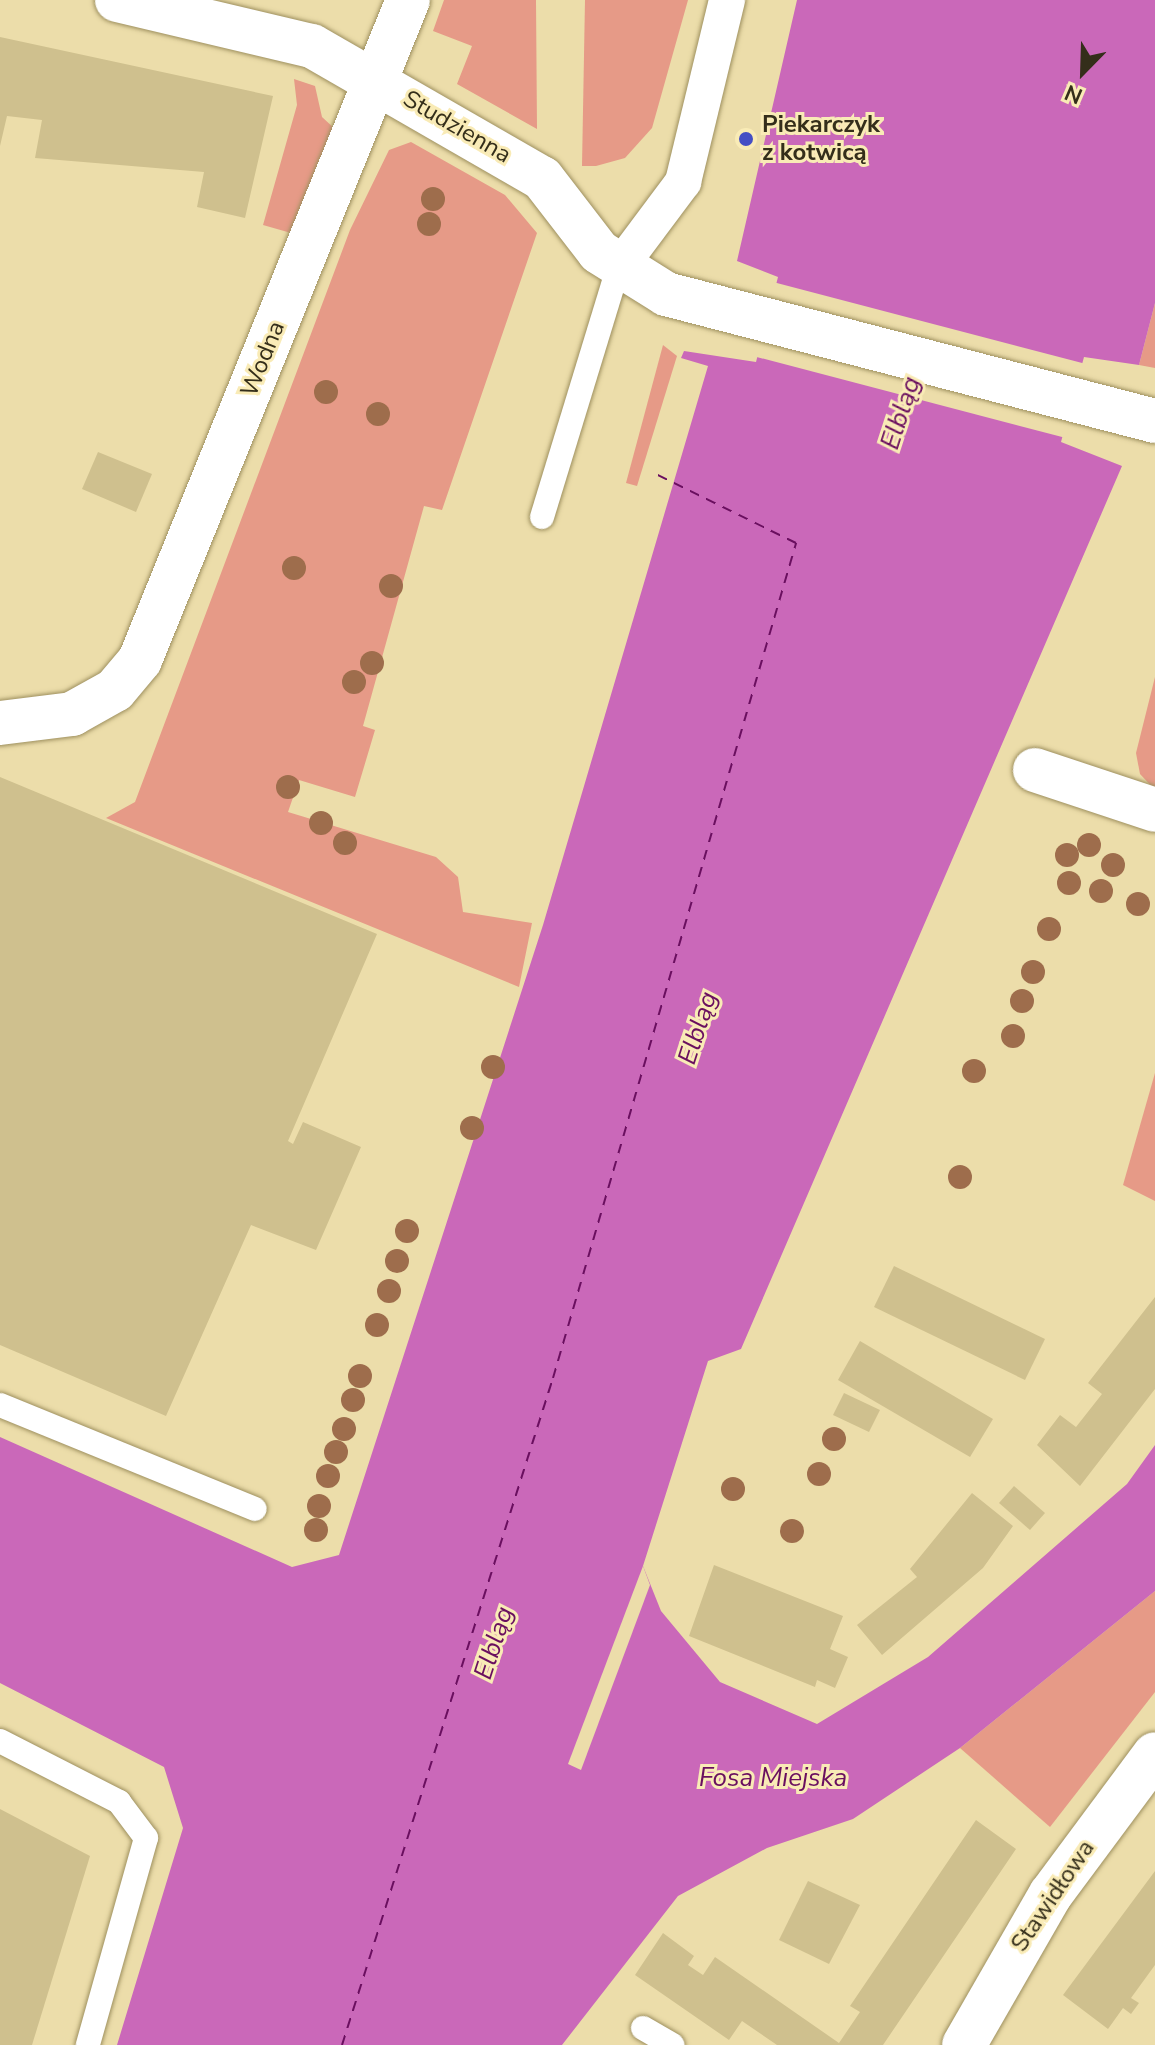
<!DOCTYPE html>
<meta charset="utf-8">
<style>
body{margin:0}
#map{position:relative;width:1155px;height:2045px;overflow:hidden;background:#ecddaa;font-family:"Nunito Sans",sans-serif}
div>[style]{position:absolute}
[style*='--x']{left:calc(var(--x)*1px);top:calc(var(--y)*1px);width:calc(var(--w)*1px);rotate:calc(var(--a)*1deg)}
.green>*{inset:0;background:#e69a87}
.water>*{inset:0;background:#ca68b9}
.pier>*{inset:0;background:#ecddaa}
.ferry>*{height:2px;margin-top:-1px;transform-origin:0;background:repeating-linear-gradient(90deg,#6a0f5f 0 10px,transparent 0 18px)}
.building>*{inset:0;background:#cfc08e}
.roads{filter:drop-shadow(0 0 2px #9e905f) drop-shadow(0 0 2px #9e905f)}
.service>*{height:24px;margin:-12px;padding:0 12px;transform-origin:12px;border-radius:12px;background:#fff}
.pedestrian>*{height:36px;margin:-18px;padding:0 18px;transform-origin:18px;border-radius:18px;background:#fff}
.minor>*{height:44px;margin:-22px;padding:0 22px;transform-origin:22px;border-radius:22px;background:#fff}
.tertiary>*{height:44px;margin:-22px;padding:0 22px;transform-origin:22px;border-radius:22px;background:#fff}
.trees>*{width:24px;height:24px;margin:-12px;border-radius:50%;background:#9e6d4c}
.dots>*{width:22px;height:22px;translate:-50% -50%;box-sizing:border-box;border:4px solid #f9ebb6;border-radius:50%}
span{translate:-50% -50%;white-space:nowrap;text-align:center;line-height:1.15;-webkit-text-stroke:6px #f9ebb6;paint-order:stroke}
.poi-label{font-size:24px;color:#342e1a;font-weight:700}
.left{translate:0 -50%;text-align:left}
.street-label{font-size:24px;color:#342e1a}
.water-label{font-size:26px;color:#6a0f5f;font-style:italic}
.north{position:absolute;left:1043px;top:32px;width:80px;height:80px;-webkit-text-stroke:6px #f9ebb6;paint-order:stroke;rotate:203deg;font-size:22px;font-weight:700;line-height:32px;text-align:center;color:#342e1a}
.north::after{content:'';display:block;margin:auto;width:28px;height:36px;background:#342e1a;clip-path:polygon(50% 0,100% 100%,50% 72%,0 100%)}
</style>
<div id="map">
<div class="green">
<i style="clip-path:polygon(444px 0,536px 0,537px 129px,457px 84px,472px 46px,433px 31px)"></i>
<i style="clip-path:polygon(585px 0,688px 0,652px 128px,625px 158px,596px 166px,582px 166px)"></i>
<i style="clip-path:polygon(294px 79px,315px 86px,322px 117px,335px 129px,291px 233px,263px 225px,297px 105px)"></i>
<i style="clip-path:polygon(411px 142px,505px 195px,537px 233px,442px 510px,424px 506px,363px 726px,375px 730px,355px 797px,299px 780px,288px 812px,436px 857px,458px 877px,463px 912px,532px 923px,519px 987px,106px 818px,135px 802px,350px 230px,389px 150px)"></i>
<i style="clip-path:polygon(1155px 303px,1155px 368px,1139px 365px)"></i>
<i style="clip-path:polygon(663px 345px,677px 356px,637px 486px,626px 483px)"></i>
<i style="clip-path:polygon(1155px 677px,1155px 790px,1140px 774px,1136px 753px)"></i>
<i style="clip-path:polygon(1155px 1073px,1155px 1201px,1123px 1185px)"></i>
<i style="clip-path:polygon(1155px 1591px,1155px 1692px,1050px 1827px,960px 1748px)"></i>
</div>
<div class="water">
<i style="clip-path:polygon(797px 0,1155px 0,1155px 303px,1139px 365px,1084px 357px,1061px 442px,1122px 466px,741px 1349px,708px 1361px,643px 1566px,661px 1611px,720px 1682px,817px 1724px,928px 1657px,1127px 1484px,1155px 1445px,1155px 1591px,960px 1748px,853px 1819px,767px 1848px,678px 1896px,562px 2045px,117px 2045px,183px 1828px,164px 1767px,0 1683px,0 1437px,292px 1567px,339px 1555px,543px 925px,708px 366px,681px 358px,684px 351px,756px 362px,778px 277px,737px 261px)"></i>
</div>
<div class="pier">
<i style="clip-path:polygon(773px 282px,1086px 364px,1066px 438px,753px 356px)"></i>
<i style="clip-path:polygon(643px 1566px,650px 1585px,581px 1770px,568px 1764px)"></i>
</div>
<div class="ferry">
<i style="--x:342;--y:2045;--w:700;--a:-72.45"></i>
<i style="--x:553;--y:1378;--w:870;--a:-73.77"></i>
<i style="--x:796;--y:543;--w:156;--a:-153.8"></i>
</div>
<div class="building">
<i style="clip-path:polygon(0 37px,273px 96px,245px 218px,197px 207px,204px 172px,35px 158px,42px 120px,7px 116px,0 146px)"></i>
<i style="clip-path:polygon(98px 452px,152px 474px,136px 512px,82px 489px)"></i>
<i style="clip-path:polygon(0 777px,377px 934px,288px 1141px,293px 1144px,303px 1122px,361px 1147px,316px 1250px,251px 1225px,166px 1416px,0 1345px)"></i>
<i style="clip-path:polygon(894px 1266px,1045px 1339px,1025px 1380px,874px 1307px)"></i>
<i style="clip-path:polygon(1155px 1297px,1155px 1389px,1080px 1486px,1037px 1445px,1060px 1415px,1076px 1427px,1102px 1394px,1088px 1383px)"></i>
<i style="clip-path:polygon(860px 1341px,993px 1419px,970px 1457px,838px 1380px)"></i>
<i style="clip-path:polygon(844px 1393px,880px 1410px,869px 1432px,833px 1415px)"></i>
<i style="clip-path:polygon(1014px 1486px,1045px 1513px,1030px 1530px,999px 1503px)"></i>
<i style="clip-path:polygon(972px 1493px,1013px 1526px,983px 1568px,882px 1655px,857px 1625px,917px 1577px,910px 1569px)"></i>
<i style="clip-path:polygon(714px 1565px,843px 1616px,830px 1649px,848px 1657px,835px 1688px,817px 1680px,815px 1687px,689px 1636px)"></i>
<i style="clip-path:polygon(0 1809px,90px 1856px,32px 2045px,0 2045px)"></i>
<i style="clip-path:polygon(976px 1820px,1016px 1849px,883px 2045px,777px 2045px,742px 2021px,729px 2040px,635px 1975px,663px 1933px,694px 1956px,688px 1965px,703px 1975px,715px 1957px,839px 2043px,860px 2012px,850px 2006px)"></i>
<i style="clip-path:polygon(1155px 1871px,1155px 1965px,1131px 1998px,1139px 2003px,1131px 2014px,1123px 2008px,1108px 2029px,1063px 1995px)"></i>
<i style="clip-path:polygon(808px 1881px,860px 1905px,829px 1964px,779px 1940px)"></i>
</div>
<div class="roads">
<div class="service">
<i style="--x:542;--y:517;--w:259;--a:-73"></i>
<i style="--x:0;--y:1405;--w:275;--a:22.2"></i>
<i style="--x:0;--y:1741;--w:134;--a:27.1"></i>
<i style="--x:119;--y:1802;--w:45;--a:53.1"></i>
<i style="--x:146;--y:1838;--w:215;--a:105.7"></i>
<i style="--x:643;--y:2028;--w:34;--a:30"></i>
</div>
<div class="pedestrian">
<i style="--x:618;--y:269;--w:109;--a:-53.2"></i>
<i style="--x:683;--y:182;--w:187;--a:-76.4"></i>
</div>
<div class="minor">
<i style="--x:117;--y:0;--w:200;--a:13.3"></i>
<i style="--x:312;--y:46;--w:265;--a:29.9"></i>
<i style="--x:542;--y:178;--w:93;--a:52.4"></i>
<i style="--x:599;--y:252;--w:79;--a:32.1"></i>
<i style="--x:666;--y:294;--w:505;--a:14.56"></i>
<i style="--x:0;--y:723;--w:73;--a:-7.1"></i>
<i style="--x:72;--y:714;--w:49;--a:-29.2"></i>
<i style="--x:115;--y:690;--w:39;--a:-50"></i>
<i style="--x:140;--y:660;--w:712;--a:-67.9"></i>
<i style="--x:1035;--y:770;--w:126;--a:18.4"></i>
</div>
<div class="tertiary">
<i style="--x:964;--y:2045;--w:174;--a:-60.1"></i>
<i style="--x:1051;--y:1894;--w:174;--a:-53.4"></i>
</div>
</div>
<div class="trees">
<i style="left:433px;top:199px"></i>
<i style="left:429px;top:224px"></i>
<i style="left:326px;top:392px"></i>
<i style="left:378px;top:414px"></i>
<i style="left:294px;top:568px"></i>
<i style="left:391px;top:586px"></i>
<i style="left:372px;top:663px"></i>
<i style="left:354px;top:682px"></i>
<i style="left:288px;top:787px"></i>
<i style="left:321px;top:823px"></i>
<i style="left:345px;top:843px"></i>
<i style="left:1089px;top:845px"></i>
<i style="left:1067px;top:855px"></i>
<i style="left:1113px;top:865px"></i>
<i style="left:1069px;top:883px"></i>
<i style="left:1101px;top:891px"></i>
<i style="left:1138px;top:904px"></i>
<i style="left:1049px;top:929px"></i>
<i style="left:1033px;top:972px"></i>
<i style="left:1022px;top:1001px"></i>
<i style="left:1013px;top:1036px"></i>
<i style="left:493px;top:1067px"></i>
<i style="left:974px;top:1071px"></i>
<i style="left:472px;top:1128px"></i>
<i style="left:960px;top:1177px"></i>
<i style="left:407px;top:1231px"></i>
<i style="left:397px;top:1261px"></i>
<i style="left:389px;top:1291px"></i>
<i style="left:377px;top:1325px"></i>
<i style="left:360px;top:1376px"></i>
<i style="left:353px;top:1400px"></i>
<i style="left:344px;top:1429px"></i>
<i style="left:834px;top:1439px"></i>
<i style="left:336px;top:1452px"></i>
<i style="left:819px;top:1474px"></i>
<i style="left:328px;top:1476px"></i>
<i style="left:733px;top:1489px"></i>
<i style="left:319px;top:1506px"></i>
<i style="left:316px;top:1530px"></i>
<i style="left:792px;top:1531px"></i>
</div>
<div class="dots">
<i style="left:746px;top:139px;background:#454fc4"></i>
</div>
<div class="poi-label">
<span class="left" style="left:762px;top:139px">Piekarczyk<br>z kotwicą</span>
</div>
<div class="street-label">
<span style="left:457px;top:127px;rotate:30deg">Studzienna</span>
<span style="left:263px;top:359px;rotate:-68deg">Wodna</span>
<span style="left:1053px;top:1896px;rotate:-56deg">Stawidłowa</span>
</div>
<div class="water-label">
<span style="left:901px;top:413px;rotate:-72deg">Elbląg</span>
<span style="left:698px;top:1028px;rotate:-72deg">Elbląg</span>
<span style="left:494px;top:1643px;rotate:-72deg">Elbląg</span>
<span style="left:773px;top:1778px">Fosa Miejska</span>
</div>
<div class="north">N</div>
</div>
